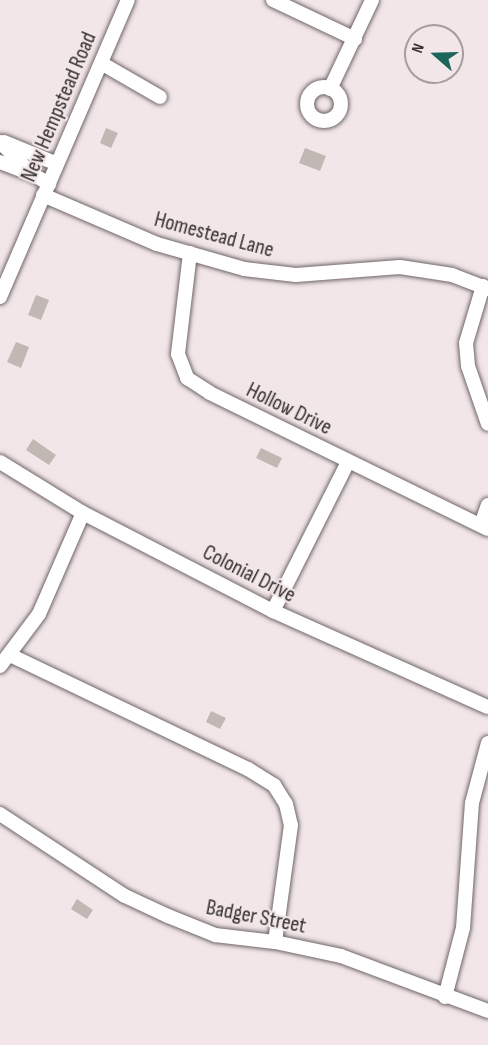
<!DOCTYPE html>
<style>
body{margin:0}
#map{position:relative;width:488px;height:1045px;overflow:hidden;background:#f2e6e8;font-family:"Sofia Sans Condensed",sans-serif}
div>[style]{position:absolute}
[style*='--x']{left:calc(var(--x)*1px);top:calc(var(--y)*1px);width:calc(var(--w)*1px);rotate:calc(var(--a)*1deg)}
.building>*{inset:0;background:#c2b8b3}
.roads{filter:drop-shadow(0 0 2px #706667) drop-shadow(0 0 2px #706667)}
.minor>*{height:14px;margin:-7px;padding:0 7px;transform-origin:7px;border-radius:7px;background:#fff}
.minor>.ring{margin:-7px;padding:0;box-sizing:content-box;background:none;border:14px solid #fff;border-radius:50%}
span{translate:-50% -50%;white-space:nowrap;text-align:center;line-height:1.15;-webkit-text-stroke:4.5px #f2e6e8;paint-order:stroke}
.street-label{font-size:22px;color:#343030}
.north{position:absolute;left:404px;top:24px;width:60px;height:60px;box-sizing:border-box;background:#f2e6e8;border:2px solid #a69d9e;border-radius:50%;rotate:290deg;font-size:16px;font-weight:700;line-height:24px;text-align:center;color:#343030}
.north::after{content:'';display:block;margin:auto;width:21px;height:27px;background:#1c655b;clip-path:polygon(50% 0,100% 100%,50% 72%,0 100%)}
</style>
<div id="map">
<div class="building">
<i style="clip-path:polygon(106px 128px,118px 133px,111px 148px,100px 143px)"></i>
<i style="clip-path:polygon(305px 148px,326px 156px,320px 171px,299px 163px)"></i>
<i style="clip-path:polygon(36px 295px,49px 300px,41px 320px,28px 315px)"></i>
<i style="clip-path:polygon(16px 342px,29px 347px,21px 368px,7px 362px)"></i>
<i style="clip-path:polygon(33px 439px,56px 455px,49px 465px,26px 450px)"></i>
<i style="clip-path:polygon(261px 448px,282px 458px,277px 468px,256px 458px)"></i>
<i style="clip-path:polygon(211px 711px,226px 718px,220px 729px,206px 722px)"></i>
<i style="clip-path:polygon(77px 899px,93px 910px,87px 919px,71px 909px)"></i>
</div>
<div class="roads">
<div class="minor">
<i style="--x:273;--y:0;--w:91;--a:25.4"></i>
<i style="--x:101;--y:63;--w:68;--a:30"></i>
<i class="ring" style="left:307px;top:87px;width:20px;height:20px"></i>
<i style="--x:330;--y:89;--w:98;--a:-64.7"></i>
<i style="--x:0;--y:142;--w:45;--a:45"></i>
<i style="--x:32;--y:174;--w:20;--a:30"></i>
<i style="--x:4;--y:142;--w:57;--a:22.5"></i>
<i style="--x:0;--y:162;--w:28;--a:21"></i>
<i style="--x:43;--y:195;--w:124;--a:23.3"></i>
<i style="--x:157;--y:244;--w:91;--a:16"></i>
<i style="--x:244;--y:269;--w:52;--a:6.6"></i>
<i style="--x:296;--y:275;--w:104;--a:-4.4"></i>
<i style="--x:400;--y:267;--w:53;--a:8.7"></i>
<i style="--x:452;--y:275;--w:39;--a:21"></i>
<i style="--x:190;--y:253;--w:102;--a:96.8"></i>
<i style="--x:178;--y:354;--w:26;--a:69"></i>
<i style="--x:187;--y:378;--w:27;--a:33"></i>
<i style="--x:210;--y:393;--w:309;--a:26.1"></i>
<i style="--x:483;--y:286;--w:59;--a:106.6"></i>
<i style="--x:466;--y:343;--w:23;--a:85"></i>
<i style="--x:468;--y:366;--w:61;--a:71"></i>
<i style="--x:0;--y:297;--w:323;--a:-66.7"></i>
<i style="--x:0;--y:462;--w:97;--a:31.6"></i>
<i style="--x:83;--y:513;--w:214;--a:27.3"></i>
<i style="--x:273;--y:611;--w:235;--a:24.1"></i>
<i style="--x:481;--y:525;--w:21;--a:-71"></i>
<i style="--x:273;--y:611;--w:167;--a:-63.3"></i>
<i style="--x:10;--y:655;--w:264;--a:25.6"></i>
<i style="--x:248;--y:769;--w:31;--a:32"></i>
<i style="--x:274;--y:785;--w:22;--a:58"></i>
<i style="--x:286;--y:804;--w:22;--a:77"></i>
<i style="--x:291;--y:825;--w:118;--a:97.8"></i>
<i style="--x:0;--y:666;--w:65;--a:-53.1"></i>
<i style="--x:39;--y:614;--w:110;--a:-66.5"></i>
<i style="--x:0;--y:814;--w:149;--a:33.3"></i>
<i style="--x:125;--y:896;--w:47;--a:24.9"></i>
<i style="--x:168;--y:916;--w:51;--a:22"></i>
<i style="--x:215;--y:935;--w:60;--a:6.7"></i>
<i style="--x:275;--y:942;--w:67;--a:12"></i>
<i style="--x:341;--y:956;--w:157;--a:20.5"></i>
<i style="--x:445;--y:997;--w:71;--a:-75.4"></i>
<i style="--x:463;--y:928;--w:125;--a:-85.9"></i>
<i style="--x:472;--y:803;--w:62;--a:-75.1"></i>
</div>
</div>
<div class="street-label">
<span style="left:59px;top:107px;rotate:-67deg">New Hempstead Road</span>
<span style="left:214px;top:235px;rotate:15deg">Homestead Lane</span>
<span style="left:289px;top:409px;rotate:26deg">Hollow Drive</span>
<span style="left:249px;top:574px;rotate:27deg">Colonial Drive</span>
<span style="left:256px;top:917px;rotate:11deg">Badger Street</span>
</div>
<div class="north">N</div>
</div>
